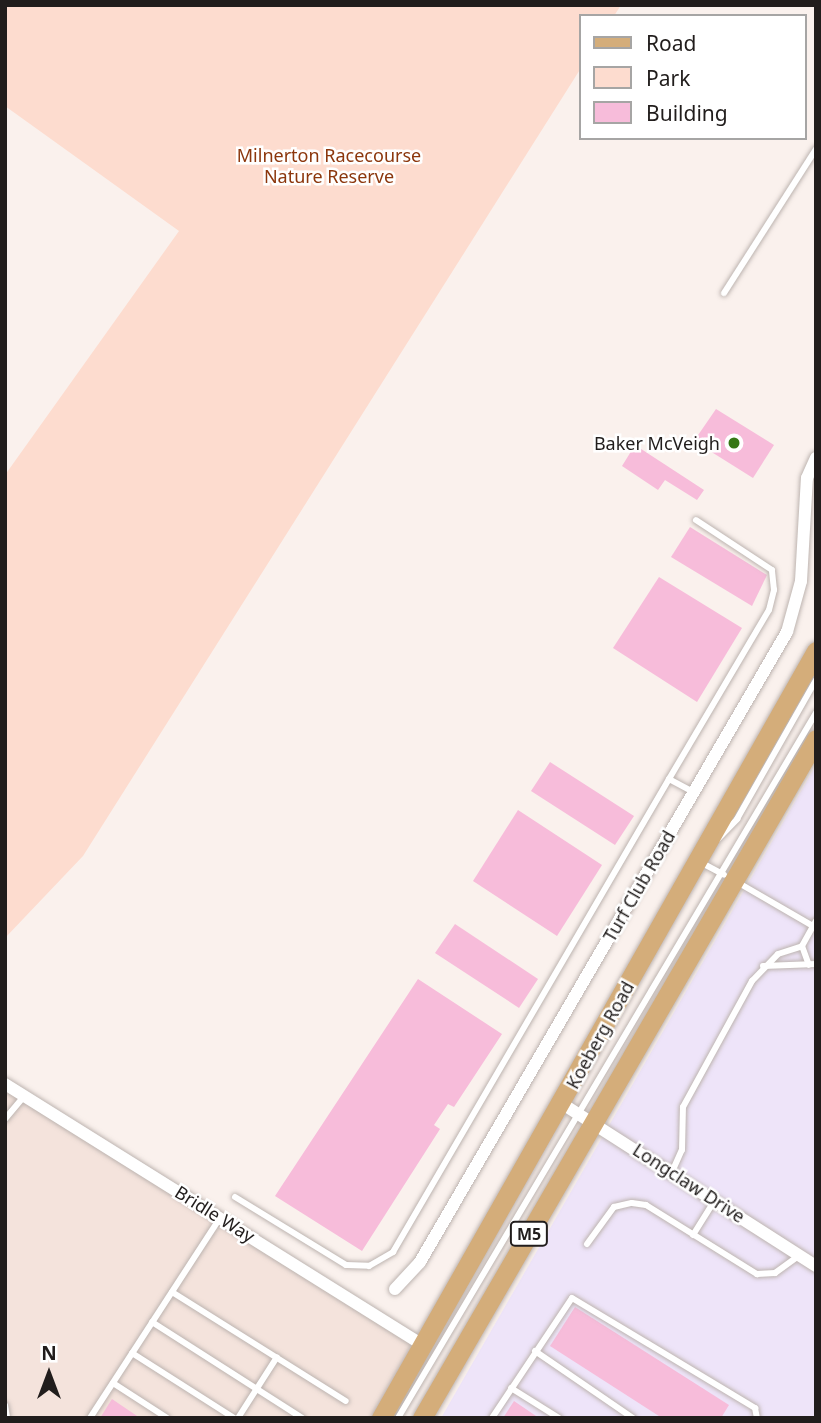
<!DOCTYPE html>
<style>
body{margin:0}
#map{position:relative;width:821px;height:1423px;overflow:hidden;background:#faf1ed;font-family:"Noto Sans",sans-serif}
div>[style]{position:absolute}
[style*='--x']{left:calc(var(--x)*1px);top:calc(var(--y)*1px);width:calc(var(--w)*1px);rotate:calc(var(--a)*1deg)}
.built>*{inset:0;background:#f4e3dc}
.industrial>*{inset:0;background:#eee4f9}
.green>*{inset:0;background:#fddccf}
.building>*{inset:0;background:#f7bcda}
.roads{filter:drop-shadow(0 0 2px #bdb4b0) drop-shadow(0 0 2px #bdb4b0)}
.lane>*{height:6px;margin:-3px;padding:0 3px;transform-origin:3px;border-radius:3px;background:#fff}
.street>*{height:12px;margin:-6px;padding:0 6px;transform-origin:6px;border-radius:6px;background:#fff}
.primary>*{height:19px;margin:-9.5px;padding:0 9.5px;transform-origin:9.5px;border-radius:9.5px;background:#d4ad7a}
.dots>*{width:19px;height:19px;translate:-50% -50%;box-sizing:border-box;border:4px solid #fff;border-radius:50%}
span{translate:-50% -50%;white-space:nowrap;text-align:center;line-height:1.15;-webkit-text-stroke:5px #fff;paint-order:stroke}
.shield-label span{padding:2px 5px;background:#fff;border:2px solid;border-radius:5px;-webkit-text-stroke-width:0}
.shield-label{font-size:16px;color:#211d1c;font-weight:700}
.park-label{font-size:18px;color:#8c370d}
.poi-label{font-size:18px;color:#211d1c}
.right{translate:-100% -50%;text-align:right}
.street-label{font-size:18px;color:#211d1c}
.frame{position:absolute;inset:0;border:7px solid #211d1c;pointer-events:none}
.legend{position:absolute;left:579px;top:14px;width:228px;height:126px;box-sizing:border-box;background:#fff;border:2px solid #a6a5a4;margin:0;padding:9px 12px;list-style:none;font-size:21px;color:#211d1c}
.legend li{display:flex;align-items:center;gap:14px;height:35px}
.legend b{width:35px;border:2px solid #a6a5a4}
.north{position:absolute;left:14px;top:1339px;width:70px;height:70px;-webkit-text-stroke:5px #fff;paint-order:stroke;rotate:0deg;font-size:19px;font-weight:700;line-height:28px;text-align:center;color:#211d1c}
.north::after{content:'';display:block;margin:auto;width:24px;height:32px;background:#211d1c;clip-path:polygon(50% 0,100% 100%,50% 72%,0 100%)}
</style>
<div id="map">
<div class="built">
<i style="clip-path:polygon(5px 1084px,423px 1345px,381px 1418px,5px 1418px)"></i>
</div>
<div class="industrial">
<i style="clip-path:polygon(816px 765px,816px 1418px,441px 1418px)"></i>
</div>
<div class="green">
<i style="clip-path:polygon(5px 5px,621px 5px,614px 16px,581px 16px,581px 68px,83px 856px,5px 938px,5px 475px,179px 231px,5px 106px)"></i>
</div>
<div class="building">
<i style="clip-path:polygon(716px 409px,774px 445px,753px 478px,694px 441px)"></i>
<i style="clip-path:polygon(635px 445px,704px 490px,697px 500px,665px 480px,658px 490px,622px 466px)"></i>
<i style="clip-path:polygon(690px 527px,767px 575px,752px 606px,671px 557px)"></i>
<i style="clip-path:polygon(659px 577px,742px 628px,697px 702px,613px 648px)"></i>
<i style="clip-path:polygon(550px 762px,634px 816px,615px 845px,531px 791px)"></i>
<i style="clip-path:polygon(518px 810px,602px 865px,557px 936px,473px 881px)"></i>
<i style="clip-path:polygon(455px 924px,538px 979px,519px 1008px,435px 953px)"></i>
<i style="clip-path:polygon(418px 979px,502px 1034px,454px 1107px,448px 1104px,434px 1125px,440px 1129px,362px 1251px,275px 1196px)"></i>
<i style="clip-path:polygon(575px 1307px,729px 1405px,721px 1418px,662px 1418px,550px 1346px)"></i>
<i style="clip-path:polygon(112px 1399px,140px 1418px,100px 1418px)"></i>
<i style="clip-path:polygon(514px 1401px,539px 1418px,503px 1418px)"></i>
</div>
<div class="roads">
<div class="lane">
<i style="--x:724;--y:293;--w:171;--a:-57.4"></i>
<i style="--x:669;--y:779;--w:196;--a:-59.4"></i>
<i style="--x:769;--y:610;--w:21;--a:-76"></i>
<i style="--x:774;--y:590;--w:20;--a:-96"></i>
<i style="--x:772;--y:570;--w:91;--a:-146.7"></i>
<i style="--x:718;--y:839;--w:28;--a:-46"></i>
<i style="--x:737;--y:819;--w:160;--a:-60.4"></i>
<i style="--x:700;--y:862;--w:27;--a:28"></i>
<i style="--x:737;--y:882;--w:88;--a:30.1"></i>
<i style="--x:802;--y:946;--w:20;--a:70"></i>
<i style="--x:763;--y:966;--w:53;--a:-2.2"></i>
<i style="--x:5;--y:1119;--w:30;--a:-50"></i>
<i style="--x:672;--y:1172;--w:24;--a:-66"></i>
<i style="--x:682;--y:1150;--w:43;--a:-88.7"></i>
<i style="--x:683;--y:1107;--w:144;--a:-61.3"></i>
<i style="--x:752;--y:981;--w:37;--a:-46"></i>
<i style="--x:778;--y:954;--w:25;--a:-18"></i>
<i style="--x:802;--y:946;--w:29;--a:-61"></i>
<i style="--x:235;--y:1197;--w:130;--a:31.5"></i>
<i style="--x:346;--y:1265;--w:23;--a:2"></i>
<i style="--x:369;--y:1266;--w:28;--a:-30"></i>
<i style="--x:393;--y:1252;--w:548;--a:-59.74"></i>
<i style="--x:669;--y:779;--w:27;--a:28"></i>
<i style="--x:693;--y:1235;--w:40;--a:-58"></i>
<i style="--x:587;--y:1244;--w:46;--a:-53.9"></i>
<i style="--x:614;--y:1207;--w:18;--a:-13"></i>
<i style="--x:632;--y:1203;--w:14;--a:8"></i>
<i style="--x:646;--y:1205;--w:131;--a:31.9"></i>
<i style="--x:757;--y:1274;--w:18;--a:-3"></i>
<i style="--x:775;--y:1273;--w:29;--a:-36"></i>
<i style="--x:172;--y:1292;--w:205;--a:32.1"></i>
<i style="--x:152;--y:1322;--w:178;--a:32.6"></i>
<i style="--x:535;--y:1351;--w:119;--a:34.4"></i>
<i style="--x:132;--y:1353;--w:121;--a:32.5"></i>
<i style="--x:113;--y:1383;--w:64;--a:32.9"></i>
<i style="--x:511;--y:1388;--w:57;--a:32"></i>
<i style="--x:5;--y:1405;--w:13;--a:81"></i>
<i style="--x:90;--y:1418;--w:239;--a:-57"></i>
<i style="--x:238;--y:1418;--w:72;--a:-57.4"></i>
<i style="--x:398;--y:1418;--w:820;--a:-59.34"></i>
<i style="--x:492;--y:1418;--w:144;--a:-56.3"></i>
<i style="--x:572;--y:1298;--w:214;--a:31"></i>
<i style="--x:755;--y:1408;--w:10;--a:79"></i>
</div>
<div class="street">
<i style="--x:5;--y:1084;--w:493;--a:32"></i>
<i style="--x:561;--y:1103;--w:303;--a:32.6"></i>
<i style="--x:395;--y:1289;--w:37;--a:-47"></i>
<i style="--x:420;--y:1262;--w:729;--a:-59.78"></i>
<i style="--x:787;--y:632;--w:53;--a:-74.6"></i>
<i style="--x:801;--y:581;--w:103;--a:-86.7"></i>
<i style="--x:807;--y:478;--w:22;--a:-66"></i>
</div>
<div class="primary">
<i style="--x:381;--y:1418;--w:882;--a:-60.44"></i>
<i style="--x:422;--y:1418;--w:785;--a:-59.87"></i>
</div>
</div>
<div class="dots">
<i style="left:734px;top:443px;background:#367715"></i>
</div>
<div class="shield-label">
<span style="left:529px;top:1234px">M5</span>
</div>
<div class="park-label">
<span style="left:329px;top:166px">Milnerton Racecourse<br>Nature Reserve</span>
</div>
<div class="poi-label">
<span class="right" style="left:720px;top:443px">Baker McVeigh</span>
</div>
<div class="street-label">
<span style="left:639px;top:886px;rotate:-60deg">Turf Club Road</span>
<span style="left:600px;top:1035px;rotate:-61deg">Koeberg Road</span>
<span style="left:689px;top:1183px;rotate:33deg">Longclaw Drive</span>
<span style="left:215px;top:1214px;rotate:32deg">Bridle Way</span>
</div>
<div class="frame"></div>
<ul class="legend">
<li><b style="height:9px;background:#d4ad7a"></b>Road</li>
<li><b style="height:19px;background:#fddccf"></b>Park</li>
<li><b style="height:19px;background:#f7bcda"></b>Building</li>
</ul>
<div class="north">N</div>
</div>
